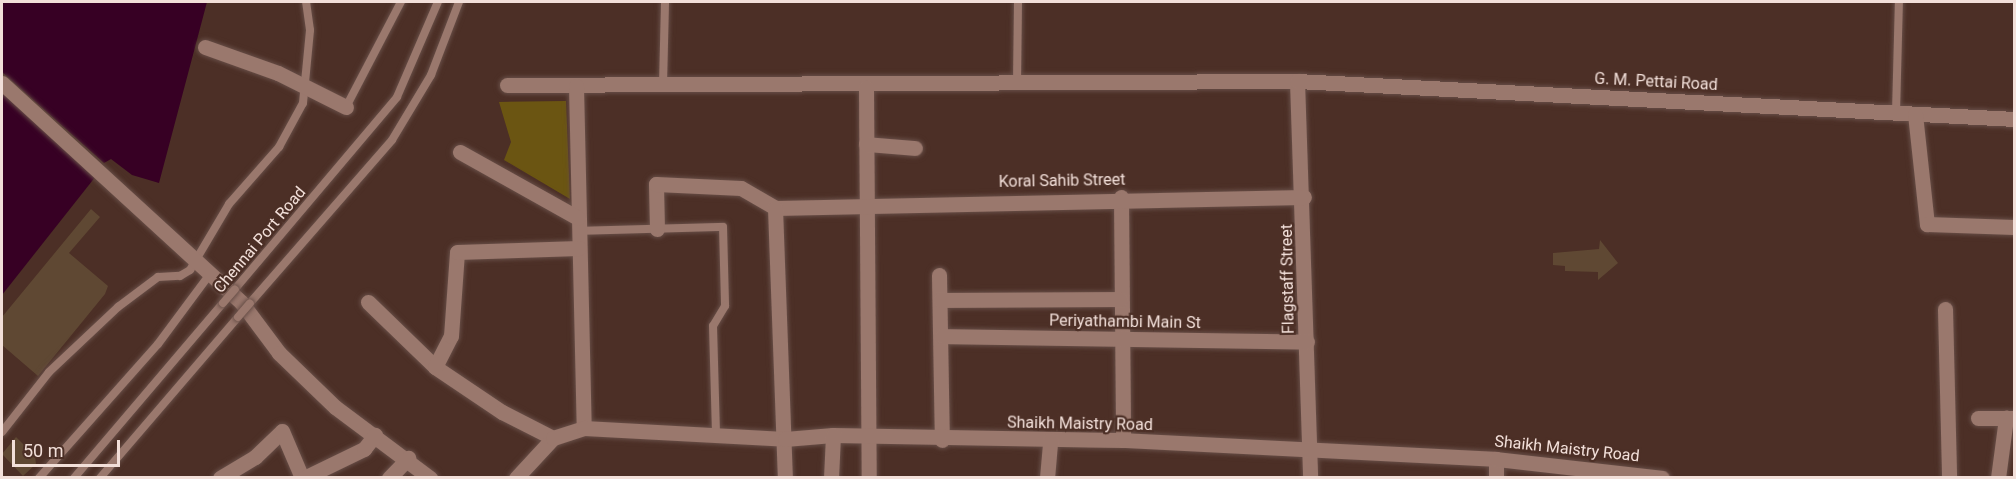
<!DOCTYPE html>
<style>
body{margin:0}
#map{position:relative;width:2016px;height:479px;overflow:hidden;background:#4c2f26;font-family:Roboto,sans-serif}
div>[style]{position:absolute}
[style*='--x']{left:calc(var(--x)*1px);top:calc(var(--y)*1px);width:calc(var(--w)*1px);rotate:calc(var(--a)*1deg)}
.green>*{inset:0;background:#6b5512}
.water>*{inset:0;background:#370024}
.building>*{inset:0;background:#5f4833}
.roads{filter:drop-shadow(0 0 2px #674e47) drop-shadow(0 0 2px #674e47)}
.lane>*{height:8px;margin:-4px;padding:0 4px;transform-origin:4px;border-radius:4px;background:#9a786d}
.street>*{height:15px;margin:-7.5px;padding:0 7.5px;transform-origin:7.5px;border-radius:7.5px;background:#9a786d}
.bridges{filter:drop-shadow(0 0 2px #674e47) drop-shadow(0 0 2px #674e47)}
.lane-bridge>*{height:8px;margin:-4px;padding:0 4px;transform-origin:4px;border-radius:4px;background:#9a786d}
span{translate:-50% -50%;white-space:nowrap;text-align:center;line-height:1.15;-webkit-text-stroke:4.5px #4c2f26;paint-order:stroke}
.street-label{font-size:16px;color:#f2dfd9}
.frame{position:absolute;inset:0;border:3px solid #f2dfd9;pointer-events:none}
.scale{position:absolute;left:12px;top:440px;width:108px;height:27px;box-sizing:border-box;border:3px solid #f2dfd9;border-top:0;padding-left:8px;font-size:18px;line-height:21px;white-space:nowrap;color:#f2dfd9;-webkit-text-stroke:4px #4c2f26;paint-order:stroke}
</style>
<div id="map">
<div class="green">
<i style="clip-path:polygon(566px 101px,570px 199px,504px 160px,511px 142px,499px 102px)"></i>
</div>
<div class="water">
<i style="clip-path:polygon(2px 2px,207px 2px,159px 183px,132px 175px,111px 159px,104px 163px,2px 72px)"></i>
<i style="clip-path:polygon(2px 93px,96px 176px,2px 295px)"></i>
</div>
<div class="building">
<i style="clip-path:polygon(91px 209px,100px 217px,69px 253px,108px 286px,105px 294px,38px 376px,2px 345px,2px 317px)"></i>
<i style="clip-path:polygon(1600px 240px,1618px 263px,1598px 280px,1598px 272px,1565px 271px,1565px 266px,1553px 265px,1553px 253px,1599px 249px)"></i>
<i style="clip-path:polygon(16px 437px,35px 456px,36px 464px,23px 476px,2px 454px)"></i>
</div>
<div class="roads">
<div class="lane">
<i style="--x:1017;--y:84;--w:82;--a:-89.3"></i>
<i style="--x:663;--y:85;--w:83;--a:-88.6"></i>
<i style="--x:346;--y:107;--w:119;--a:-62.4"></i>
<i style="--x:1896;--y:113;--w:111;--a:-88.5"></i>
<i style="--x:579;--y:231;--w:144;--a:-1.6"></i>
<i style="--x:723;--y:227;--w:79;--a:88.5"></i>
<i style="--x:725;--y:306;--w:23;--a:121"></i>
<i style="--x:713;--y:326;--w:110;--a:88.4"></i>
<i style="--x:235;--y:289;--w:251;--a:-49.8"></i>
<i style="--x:397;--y:97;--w:103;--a:-66.7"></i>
<i style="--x:250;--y:303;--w:216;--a:-48.9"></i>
<i style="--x:392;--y:140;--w:76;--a:-59"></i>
<i style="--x:431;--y:75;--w:78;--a:-69"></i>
<i style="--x:2;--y:432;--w:76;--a:-51.9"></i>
<i style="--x:49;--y:372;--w:95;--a:-43.3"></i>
<i style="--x:118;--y:307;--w:50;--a:-36.9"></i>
<i style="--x:158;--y:277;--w:22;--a:-3"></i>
<i style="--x:180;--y:276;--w:12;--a:-31"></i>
<i style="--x:190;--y:270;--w:77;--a:-59.4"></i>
<i style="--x:229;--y:204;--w:76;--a:-48.7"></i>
<i style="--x:279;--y:147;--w:50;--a:-61.4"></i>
<i style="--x:303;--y:103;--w:73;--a:-84.5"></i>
<i style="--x:310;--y:30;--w:28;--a:-98"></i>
<i style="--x:39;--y:478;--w:179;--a:-48.4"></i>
<i style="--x:158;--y:344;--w:87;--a:-53.4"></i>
<i style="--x:74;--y:478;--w:230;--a:-49.6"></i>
<i style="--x:100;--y:478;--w:212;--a:-49.4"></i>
</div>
<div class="street">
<i style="--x:205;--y:47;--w:77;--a:19.6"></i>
<i style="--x:278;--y:73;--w:76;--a:26.6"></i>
<i style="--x:1297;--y:81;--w:397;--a:88.1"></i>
<i style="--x:2;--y:83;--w:324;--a:42.5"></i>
<i style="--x:241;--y:302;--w:64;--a:53.3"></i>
<i style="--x:279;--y:353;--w:78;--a:44"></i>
<i style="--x:335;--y:407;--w:119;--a:36.8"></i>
<i style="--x:507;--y:85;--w:790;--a:-0.29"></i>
<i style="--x:1297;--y:81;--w:718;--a:3.03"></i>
<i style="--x:576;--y:86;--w:342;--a:88.7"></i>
<i style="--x:866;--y:87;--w:391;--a:89.6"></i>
<i style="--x:1915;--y:114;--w:111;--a:83.8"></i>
<i style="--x:1927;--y:224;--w:87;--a:2"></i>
<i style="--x:866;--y:144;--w:49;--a:4.7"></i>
<i style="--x:460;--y:152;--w:135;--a:29.2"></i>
<i style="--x:1121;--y:197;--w:243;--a:89.5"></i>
<i style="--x:775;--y:208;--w:529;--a:-1.19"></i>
<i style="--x:657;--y:229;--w:45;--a:-91.3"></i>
<i style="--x:656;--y:184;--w:85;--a:2.7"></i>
<i style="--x:741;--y:188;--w:39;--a:30"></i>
<i style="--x:775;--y:208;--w:270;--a:87.9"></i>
<i style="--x:939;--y:275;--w:165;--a:89"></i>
<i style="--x:940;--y:300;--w:180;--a:-0.3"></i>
<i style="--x:368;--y:302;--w:93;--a:44.1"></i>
<i style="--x:435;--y:367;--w:81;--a:33.9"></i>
<i style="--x:502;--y:412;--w:57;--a:27"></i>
<i style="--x:1945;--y:309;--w:169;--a:88.6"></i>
<i style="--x:942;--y:336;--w:365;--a:0.9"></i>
<i style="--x:435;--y:367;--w:35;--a:-63"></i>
<i style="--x:451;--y:336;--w:84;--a:-85.9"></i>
<i style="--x:457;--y:252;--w:122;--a:-1.9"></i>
<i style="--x:1978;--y:418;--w:36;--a:0"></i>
<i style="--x:1496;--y:459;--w:19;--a:90"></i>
<i style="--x:220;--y:478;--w:41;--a:-31"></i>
<i style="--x:255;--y:457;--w:37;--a:-44"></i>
<i style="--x:282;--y:431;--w:51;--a:66.9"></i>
<i style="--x:304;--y:478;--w:67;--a:-25.8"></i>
<i style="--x:364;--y:449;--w:18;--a:-52"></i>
<i style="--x:389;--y:478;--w:28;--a:-46"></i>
<i style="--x:516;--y:478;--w:54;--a:-47.2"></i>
<i style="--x:553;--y:438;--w:33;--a:-18"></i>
<i style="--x:584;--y:428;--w:201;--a:3.1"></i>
<i style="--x:785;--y:439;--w:48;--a:-4.8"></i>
<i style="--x:833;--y:435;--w:290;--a:1"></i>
<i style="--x:1123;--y:440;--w:373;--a:2.9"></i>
<i style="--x:1496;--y:459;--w:167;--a:6.5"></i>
<i style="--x:831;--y:478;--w:43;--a:-87.3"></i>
<i style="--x:1047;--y:478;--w:38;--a:-85"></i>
<i style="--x:1998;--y:478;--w:61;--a:-82.4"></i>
</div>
</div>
<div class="bridges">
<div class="lane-bridge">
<i style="--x:223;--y:303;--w:18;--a:-49"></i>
<i style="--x:238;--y:317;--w:18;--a:-49"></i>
</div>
</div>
<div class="street-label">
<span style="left:1656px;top:82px;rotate:3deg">G. M. Pettai Road</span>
<span style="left:1062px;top:181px;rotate:-1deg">Koral Sahib Street</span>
<span style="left:260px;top:240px;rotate:-50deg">Chennai Port Road</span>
<span style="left:1288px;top:279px;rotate:-91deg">Flagstaff Street</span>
<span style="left:1125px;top:322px;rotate:1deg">Periyathambi Main St</span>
<span style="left:1080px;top:424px;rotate:1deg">Shaikh Maistry Road</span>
<span style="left:1567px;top:449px;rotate:6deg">Shaikh Maistry Road</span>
</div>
<div class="frame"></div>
<div class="scale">50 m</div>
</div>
